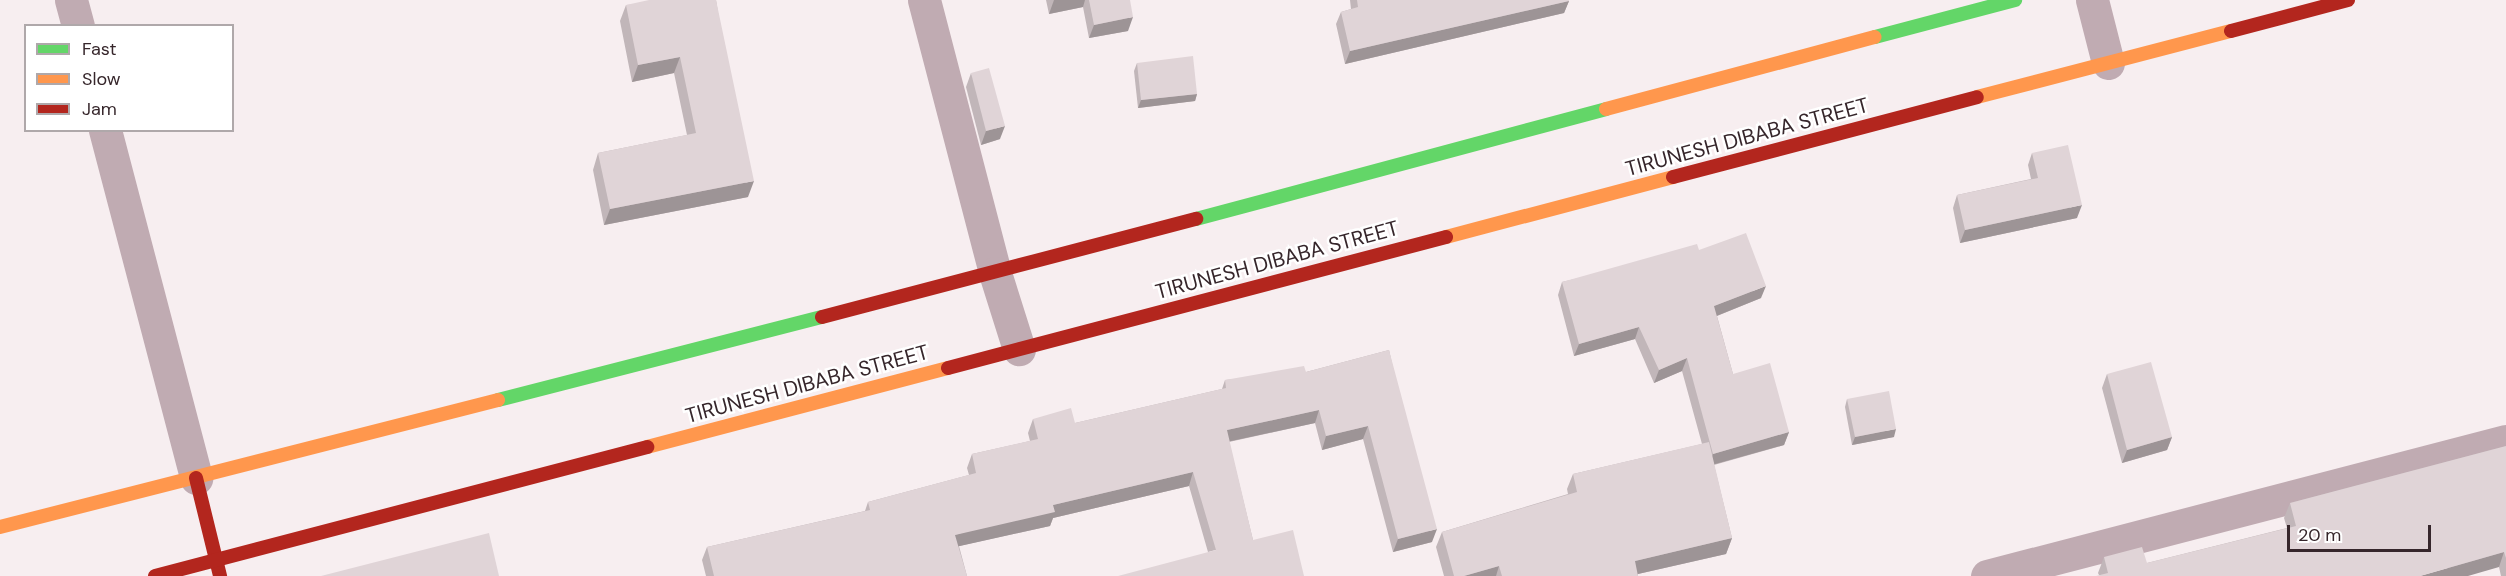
<!DOCTYPE html>
<style>
body{margin:0}
#map{position:relative;width:2506px;height:576px;overflow:hidden;background:#f7eef0;font-family:"DM Sans",sans-serif}
div>[style]{position:absolute}
[style*='--x']{left:calc(var(--x)*1px);top:calc(var(--y)*1px);width:calc(var(--w)*1px);rotate:calc(var(--a)*1deg)}
.street>*{height:33px;margin:-16.5px;padding:0 16.5px;transform-origin:16.5px;border-radius:16.5px;background:#c0abb2}
.fast>*{height:14px;margin:-7px;padding:0 7px;transform-origin:7px;border-radius:7px;background:#63d668}
.slow>*{height:14px;margin:-7px;padding:0 7px;transform-origin:7px;border-radius:7px;background:#ff974d}
.jam>*{height:14px;margin:-7px;padding:0 7px;transform-origin:7px;border-radius:7px;background:#b3261e}
.wall>*{inset:0;background:#c1b6b9}
.shaded-wall>*{inset:0;background:#9d9496}
.building>*{inset:0;background:#e0d4d7}
span{translate:-50% -50%;white-space:nowrap;text-align:center;line-height:1.15;-webkit-text-stroke:5px #fff;paint-order:stroke}
.street-label{font-size:21px;color:#36262b}
.legend{position:absolute;left:24px;top:24px;width:210px;height:108px;box-sizing:border-box;background:#fff;border:2px solid #afa8aa;margin:0;padding:8px 10px;list-style:none;font-size:18px;color:#36262b}
.legend li{display:flex;align-items:center;gap:12px;height:30px}
.legend b{width:30px;border:2px solid #afa8aa}
.scale{position:absolute;left:2287px;top:525px;width:144px;height:27px;box-sizing:border-box;border:3px solid #36262b;border-top:0;padding-left:8px;font-size:18px;line-height:21px;white-space:nowrap;color:#36262b;-webkit-text-stroke:4px #fff;paint-order:stroke}
</style>
<div id="map">
<div class="street">
<i style="--x:71;--y:0;--w:27;--a:75"></i>
<i style="--x:924;--y:0;--w:282;--a:75.4"></i>
<i style="--x:995;--y:273;--w:80;--a:72.5"></i>
<i style="--x:2092;--y:0;--w:65;--a:75.7"></i>
<i style="--x:105;--y:130;--w:360;--a:75.3"></i>
<i style="--x:1987;--y:576;--w:536;--a:-14.58"></i>
</div>
<div class="fast">
<i style="--x:1875;--y:37;--w:145;--a:-14.8"></i>
<i style="--x:1196;--y:219;--w:424;--a:-15"></i>
<i style="--x:498;--y:400;--w:334;--a:-14.4"></i>
</div>
<div class="slow">
<i style="--x:1977;--y:97;--w:262;--a:-14.6"></i>
<i style="--x:1606;--y:109;--w:278;--a:-15"></i>
<i style="--x:1446;--y:237;--w:235;--a:-14.8"></i>
<i style="--x:647;--y:447;--w:311;--a:-14.7"></i>
<i style="--x:0;--y:527;--w:514;--a:-14.31"></i>
</div>
<div class="jam">
<i style="--x:2231;--y:31;--w:121;--a:-14.8"></i>
<i style="--x:1673;--y:177;--w:314;--a:-14.7"></i>
<i style="--x:822;--y:317;--w:387;--a:-14.7"></i>
<i style="--x:948;--y:368;--w:515;--a:-14.74"></i>
<i style="--x:196;--y:478;--w:101;--a:76.2"></i>
<i style="--x:155;--y:576;--w:509;--a:-14.69"></i>
</div>
<div class="wall">
<i style="clip-path:polygon(716px 0,748px 197px,604px 225px,593px 170px,598px 153px,687px 135px,674px 73px,632px 82px,620px 21px,626px 5px)"></i>
<i style="clip-path:polygon(1046px 0,1130px 0,1128px 31px,1089px 38px,1083px 7px,1049px 14px)"></i>
<i style="clip-path:polygon(1350px 0,1569px 0,1569px 1px,1564px 13px,1345px 64px,1336px 24px,1341px 12px,1351px 9px)"></i>
<i style="clip-path:polygon(1137px 63px,1197px 94px,1195px 101px,1138px 108px,1134px 71px)"></i>
<i style="clip-path:polygon(971px 73px,1000px 139px,981px 145px,966px 87px)"></i>
<i style="clip-path:polygon(2032px 153px,2077px 218px,1960px 243px,1953px 208px,1957px 195px,2031px 179px,2028px 165px)"></i>
<i style="clip-path:polygon(1699px 250px,1761px 298px,1717px 316px,1733px 374px,1789px 432px,1784px 445px,1714px 465px,1732px 538px,1726px 554px,1638px 574px,1638px 576px,1444px 576px,1436px 547px,1442px 532px,1568px 494px,1567px 489px,1573px 474px,1702px 444px,1682px 371px,1654px 383px,1635px 339px,1574px 356px,1558px 295px,1562px 282px)"></i>
<i style="clip-path:polygon(1389px 350px,1432px 542px,1393px 552px,1363px 439px,1322px 450px,1315px 423px,1229px 442px,1253px 540px,1208px 552px,1189px 486px,1053px 518px,1050px 526px,959px 546px,967px 576px,706px 576px,702px 560px,707px 547px,865px 511px,868px 502px,969px 475px,967px 468px,972px 454px,1030px 441px,1028px 433px,1033px 419px,1075px 423px,1222px 389px,1225px 380px,1306px 372px)"></i>
<i style="clip-path:polygon(2107px 374px,2172px 437px,2167px 450px,2122px 463px,2102px 388px)"></i>
<i style="clip-path:polygon(1847px 399px,1894px 437px,1852px 445px,1845px 407px)"></i>
<i style="clip-path:polygon(2506px 446px,2506px 576px,2501px 576px,2499px 567px,2099px 575px,2098px 573px,2104px 557px,2147px 563px,2287px 528px,2284px 518px,2290px 503px)"></i>
</div>
<div class="shaded-wall">
<i style="clip-path:polygon(1054px 0,1085px 0,1083px 7px,1049px 14px)"></i>
<i style="clip-path:polygon(1569px 1px,1564px 13px,1345px 64px,1350px 51px)"></i>
<i style="clip-path:polygon(1133px 17px,1128px 31px,1089px 38px,1094px 25px)"></i>
<i style="clip-path:polygon(680px 57px,674px 73px,632px 82px,638px 65px)"></i>
<i style="clip-path:polygon(1197px 94px,1195px 101px,1138px 108px,1141px 100px)"></i>
<i style="clip-path:polygon(1005px 126px,1000px 139px,981px 145px,986px 131px)"></i>
<i style="clip-path:polygon(754px 181px,748px 197px,604px 225px,610px 209px)"></i>
<i style="clip-path:polygon(2082px 205px,2077px 218px,1960px 243px,1965px 230px)"></i>
<i style="clip-path:polygon(1766px 286px,1761px 298px,1709px 319px,1714px 306px)"></i>
<i style="clip-path:polygon(1639px 327px,1635px 339px,1574px 356px,1579px 344px)"></i>
<i style="clip-path:polygon(1687px 358px,1682px 371px,1654px 383px,1659px 370px)"></i>
<i style="clip-path:polygon(1319px 410px,1315px 423px,1222px 443px,1227px 430px)"></i>
<i style="clip-path:polygon(1368px 426px,1363px 439px,1322px 450px,1326px 436px)"></i>
<i style="clip-path:polygon(1896px 429px,1894px 437px,1852px 445px,1855px 437px)"></i>
<i style="clip-path:polygon(1789px 432px,1784px 445px,1708px 466px,1713px 454px)"></i>
<i style="clip-path:polygon(2172px 437px,2167px 450px,2122px 463px,2127px 450px)"></i>
<i style="clip-path:polygon(1193px 472px,1189px 486px,1053px 518px,1050px 526px,951px 548px,955px 535px,1053px 505px)"></i>
<i style="clip-path:polygon(1437px 529px,1432px 542px,1393px 552px,1398px 539px)"></i>
<i style="clip-path:polygon(1732px 538px,1726px 554px,1629px 576px,1635px 561px)"></i>
<i style="clip-path:polygon(2504px 552px,2499px 567px,2468px 576px,2420px 576px)"></i>
<i style="clip-path:polygon(1499px 566px,1496px 576px,1464px 576px)"></i>
</div>
<div class="building">
<i style="clip-path:polygon(649px 0,716px 0,754px 181px,610px 209px,598px 153px,696px 133px,680px 57px,638px 65px,626px 5px)"></i>
<i style="clip-path:polygon(1089px 0,1130px 0,1133px 17px,1094px 25px)"></i>
<i style="clip-path:polygon(1357px 0,1569px 0,1569px 1px,1350px 51px,1341px 12px,1358px 7px)"></i>
<i style="clip-path:polygon(1193px 56px,1197px 94px,1141px 100px,1137px 63px)"></i>
<i style="clip-path:polygon(989px 68px,1005px 126px,986px 131px,971px 73px)"></i>
<i style="clip-path:polygon(2068px 145px,2082px 205px,1965px 230px,1957px 195px,2038px 178px,2032px 153px)"></i>
<i style="clip-path:polygon(1746px 233px,1766px 286px,1714px 306px,1733px 374px,1770px 363px,1789px 432px,1713px 454px,1687px 358px,1659px 370px,1639px 327px,1579px 344px,1562px 282px,1697px 244px,1699px 250px)"></i>
<i style="clip-path:polygon(1389px 350px,1437px 529px,1398px 539px,1368px 426px,1326px 436px,1319px 410px,1227px 430px,1253px 540px,1293px 530px,1304px 576px,1118px 576px,1216px 550px,1193px 472px,1053px 505px,1055px 512px,955px 535px,967px 576px,714px 576px,707px 547px,870px 510px,868px 502px,976px 473px,972px 454px,1038px 439px,1033px 419px,1071px 408px,1075px 423px,1226px 388px,1225px 380px,1304px 366px,1306px 372px)"></i>
<i style="clip-path:polygon(2151px 362px,2172px 437px,2127px 450px,2107px 374px)"></i>
<i style="clip-path:polygon(1889px 391px,1896px 429px,1855px 437px,1847px 399px)"></i>
<i style="clip-path:polygon(1709px 442px,1732px 538px,1635px 561px,1638px 576px,1502px 576px,1499px 566px,1464px 576px,1454px 576px,1442px 532px,1577px 492px,1573px 474px)"></i>
<i style="clip-path:polygon(2506px 446px,2506px 558px,2504px 552px,2420px 576px,2096px 576px,2108px 573px,2104px 557px,2142px 547px,2147px 563px,2296px 526px,2290px 503px)"></i>
<i style="clip-path:polygon(489px 533px,499px 576px,321px 576px)"></i>
</div>
<div class="street-label">
<span style="left:1747px;top:137px;rotate:-15deg">TIRUNESH DIBABA STREET</span>
<span style="left:1277px;top:260px;rotate:-15deg">TIRUNESH DIBABA STREET</span>
<span style="left:807px;top:384px;rotate:-15deg">TIRUNESH DIBABA STREET</span>
</div>
<ul class="legend">
<li><b style="height:8px;background:#63d668"></b>Fast</li>
<li><b style="height:8px;background:#ff974d"></b>Slow</li>
<li><b style="height:8px;background:#b3261e"></b>Jam</li>
</ul>
<div class="scale">20 m</div>
</div>
